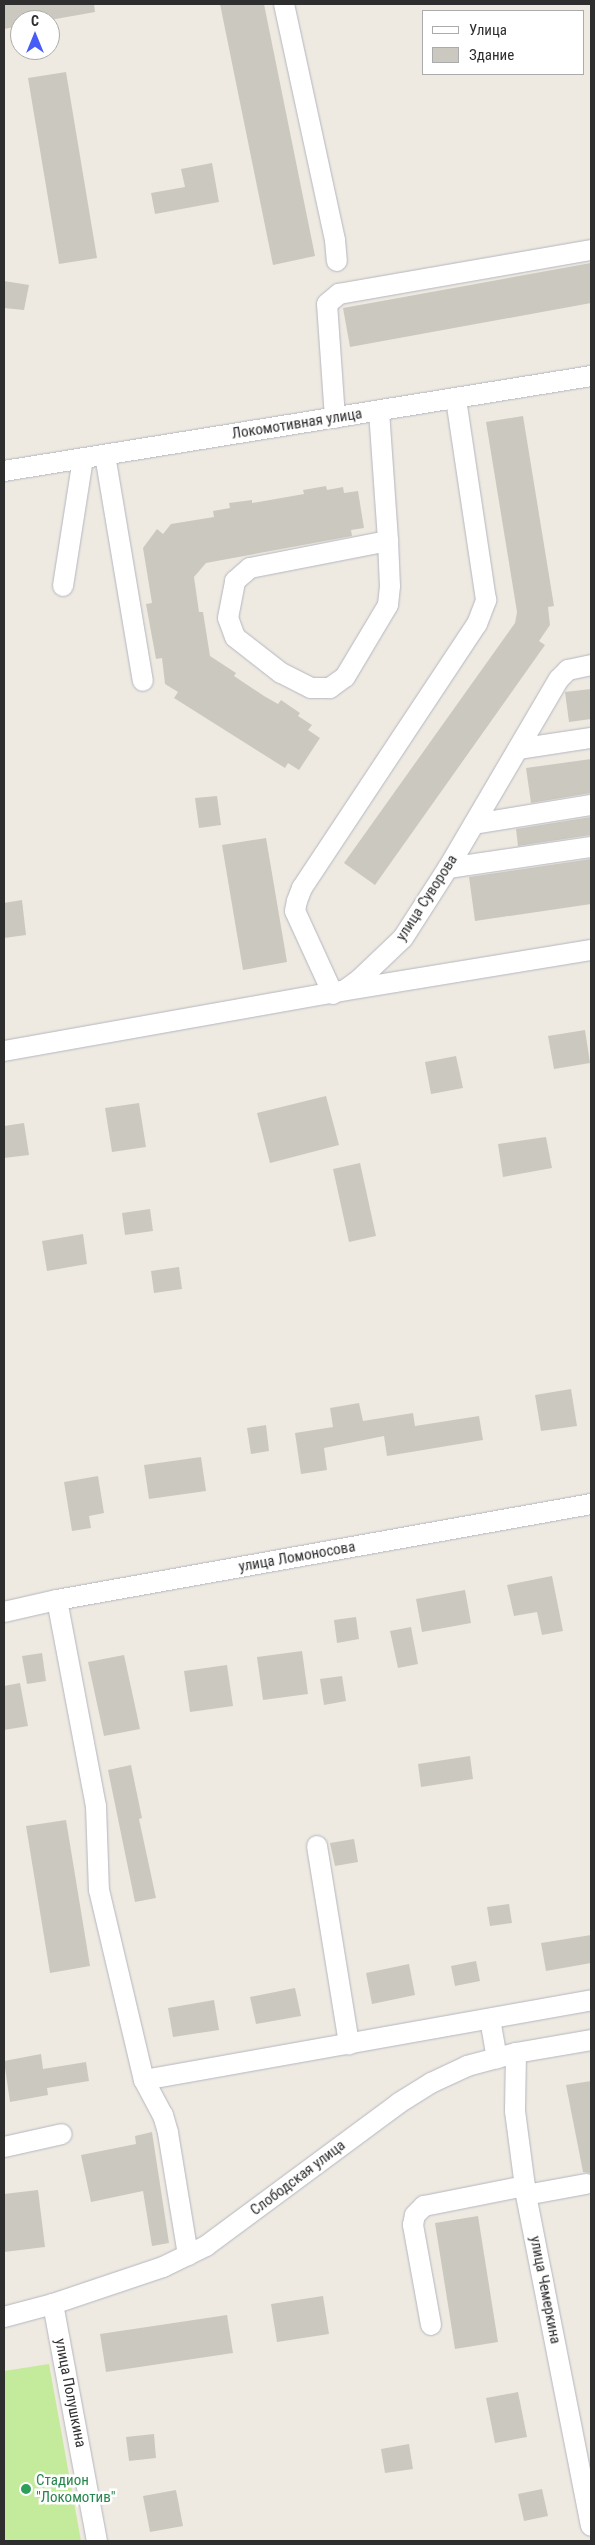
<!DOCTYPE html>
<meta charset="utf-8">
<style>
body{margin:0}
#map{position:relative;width:595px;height:2545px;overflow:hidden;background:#efeae1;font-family:"Roboto Condensed",sans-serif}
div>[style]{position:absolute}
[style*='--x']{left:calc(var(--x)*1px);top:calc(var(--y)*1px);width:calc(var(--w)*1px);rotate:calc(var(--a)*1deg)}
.pitch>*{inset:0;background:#c4ea9c}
.building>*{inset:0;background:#cbc8bf}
.roads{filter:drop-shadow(0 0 1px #b4b6c0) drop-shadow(0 0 1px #b4b6c0)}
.minor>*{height:20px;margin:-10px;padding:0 10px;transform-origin:10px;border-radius:10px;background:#fff}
.dots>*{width:14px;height:14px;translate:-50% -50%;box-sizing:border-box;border:2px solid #fff;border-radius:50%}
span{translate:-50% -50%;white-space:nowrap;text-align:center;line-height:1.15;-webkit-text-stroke:5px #fff;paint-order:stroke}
.street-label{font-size:15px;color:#2e2e2e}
.leisure-label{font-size:15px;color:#27864d}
.left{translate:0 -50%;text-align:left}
.frame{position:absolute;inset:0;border:5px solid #2e2e2e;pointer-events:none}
.legend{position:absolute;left:422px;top:10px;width:162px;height:65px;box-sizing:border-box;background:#fff;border:1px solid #ababab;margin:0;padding:6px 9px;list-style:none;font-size:15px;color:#2e2e2e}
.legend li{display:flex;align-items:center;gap:10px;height:25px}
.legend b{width:25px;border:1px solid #ababab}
.north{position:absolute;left:10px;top:10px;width:50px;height:50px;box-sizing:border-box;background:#fff;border:1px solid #ababab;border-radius:50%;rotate:0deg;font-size:14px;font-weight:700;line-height:20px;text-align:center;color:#2e2e2e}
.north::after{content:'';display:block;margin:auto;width:18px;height:22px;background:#475cf6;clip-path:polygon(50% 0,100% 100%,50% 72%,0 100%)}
</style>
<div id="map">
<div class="pitch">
<i style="clip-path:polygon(49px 2364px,81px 2541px,4px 2541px,4px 2371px)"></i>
</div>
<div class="building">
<i style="clip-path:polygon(4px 4px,94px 4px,95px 12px,50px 20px,20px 20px,20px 26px,4px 29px)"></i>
<i style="clip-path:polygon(220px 4px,264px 4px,315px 256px,273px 265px)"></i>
<i style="clip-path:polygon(66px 72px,97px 258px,59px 264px,28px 78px)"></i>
<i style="clip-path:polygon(212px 163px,219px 202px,155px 214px,151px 193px,185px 187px,181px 169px)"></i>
<i style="clip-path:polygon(591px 263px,591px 303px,350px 347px,343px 308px)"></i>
<i style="clip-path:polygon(4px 281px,29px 285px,24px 310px,4px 308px)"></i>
<i style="clip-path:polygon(523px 416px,554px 606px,548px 607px,550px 625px,539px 641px,545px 645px,375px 885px,344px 863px,515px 623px,517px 612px,486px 422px)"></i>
<i style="clip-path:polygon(326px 486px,327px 490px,343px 487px,344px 493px,358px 491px,364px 528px,351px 530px,352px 536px,206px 563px,194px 577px,199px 612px,203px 612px,210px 656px,236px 673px,234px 676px,264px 696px,278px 704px,281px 700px,300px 713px,298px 716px,312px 725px,308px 730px,320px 738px,299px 770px,288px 763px,285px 768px,174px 698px,178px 692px,165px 684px,162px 658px,156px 659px,146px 604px,152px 603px,143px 548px,157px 529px,163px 534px,171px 524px,214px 517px,213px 511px,230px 508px,229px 503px,252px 500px,252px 503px,287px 497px,304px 494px,303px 490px)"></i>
<i style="clip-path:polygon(591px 689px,591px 719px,569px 722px,565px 692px)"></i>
<i style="clip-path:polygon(591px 759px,591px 793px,531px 803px,526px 768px)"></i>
<i style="clip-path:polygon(217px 796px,221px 825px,199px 828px,195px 798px)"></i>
<i style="clip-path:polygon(591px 817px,591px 835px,518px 846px,516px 829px)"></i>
<i style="clip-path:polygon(266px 838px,287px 962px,243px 970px,222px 845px)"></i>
<i style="clip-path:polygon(591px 859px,591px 904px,475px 921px,469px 877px)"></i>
<i style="clip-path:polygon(22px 900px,26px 935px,4px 938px,4px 903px)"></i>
<i style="clip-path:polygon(585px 1030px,590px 1063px,554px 1069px,548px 1036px)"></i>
<i style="clip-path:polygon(456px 1056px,463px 1088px,431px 1094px,425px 1062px)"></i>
<i style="clip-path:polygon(326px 1096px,339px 1145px,270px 1163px,257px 1113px)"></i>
<i style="clip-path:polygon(139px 1103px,146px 1147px,112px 1152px,105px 1108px)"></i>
<i style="clip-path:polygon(24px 1123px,29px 1155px,4px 1158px,4px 1126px)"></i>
<i style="clip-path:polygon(546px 1137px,552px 1168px,503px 1177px,498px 1144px)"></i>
<i style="clip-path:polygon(360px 1163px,376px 1236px,349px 1242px,333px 1169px)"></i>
<i style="clip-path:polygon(150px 1209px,153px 1231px,125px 1235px,122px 1213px)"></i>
<i style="clip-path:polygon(83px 1234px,87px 1264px,47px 1271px,42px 1241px)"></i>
<i style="clip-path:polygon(179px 1267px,182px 1289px,154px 1293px,151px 1271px)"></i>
<i style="clip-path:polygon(571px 1389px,577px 1426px,541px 1431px,535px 1395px)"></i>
<i style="clip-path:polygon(359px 1403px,363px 1421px,413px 1413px,415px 1426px,479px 1416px,483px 1440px,387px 1456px,384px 1436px,324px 1448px,327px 1470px,301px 1474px,295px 1433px,333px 1427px,330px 1408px)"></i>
<i style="clip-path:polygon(266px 1425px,269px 1451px,251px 1454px,247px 1428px)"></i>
<i style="clip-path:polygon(201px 1457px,206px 1491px,149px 1499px,144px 1465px)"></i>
<i style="clip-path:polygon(98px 1476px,104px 1513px,89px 1516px,91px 1528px,72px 1531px,64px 1482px)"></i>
<i style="clip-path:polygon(552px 1576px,563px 1631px,542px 1635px,537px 1612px,514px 1616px,507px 1585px)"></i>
<i style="clip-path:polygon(465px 1590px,471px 1623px,422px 1632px,416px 1599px)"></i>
<i style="clip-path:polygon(356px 1617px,359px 1639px,337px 1643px,334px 1620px)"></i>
<i style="clip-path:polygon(411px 1627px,418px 1664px,398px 1668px,390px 1631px)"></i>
<i style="clip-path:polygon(302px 1651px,308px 1694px,263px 1700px,257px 1657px)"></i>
<i style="clip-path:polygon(42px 1653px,46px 1681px,27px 1684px,22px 1656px)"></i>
<i style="clip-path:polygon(124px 1655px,140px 1729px,104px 1736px,88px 1662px)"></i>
<i style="clip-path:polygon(227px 1665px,233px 1706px,190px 1712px,184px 1671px)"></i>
<i style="clip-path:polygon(342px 1676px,346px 1701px,324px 1705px,320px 1679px)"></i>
<i style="clip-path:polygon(20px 1683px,28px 1726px,4px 1730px,4px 1686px)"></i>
<i style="clip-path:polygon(470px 1756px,473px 1779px,421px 1787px,418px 1764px)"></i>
<i style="clip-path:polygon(131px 1765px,142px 1818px,139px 1819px,156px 1898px,135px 1902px,108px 1770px)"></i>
<i style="clip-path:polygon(66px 1820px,90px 1966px,50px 1973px,26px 1826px)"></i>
<i style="clip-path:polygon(354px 1839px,358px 1862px,335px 1866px,330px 1843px)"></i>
<i style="clip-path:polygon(509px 1904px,512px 1923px,490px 1926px,487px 1907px)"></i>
<i style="clip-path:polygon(591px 1935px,591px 1963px,546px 1971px,541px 1943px)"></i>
<i style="clip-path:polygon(476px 1961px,480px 1981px,455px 1986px,451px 1966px)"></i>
<i style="clip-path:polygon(409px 1964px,415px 1995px,372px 2004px,366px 1973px)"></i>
<i style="clip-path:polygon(295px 1988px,301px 2016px,256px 2024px,250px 1997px)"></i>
<i style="clip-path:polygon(214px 2000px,219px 2030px,173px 2037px,168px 2008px)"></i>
<i style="clip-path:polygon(41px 2054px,43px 2069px,86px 2062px,89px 2081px,47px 2088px,48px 2095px,10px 2102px,4px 2061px)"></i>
<i style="clip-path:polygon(591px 2081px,591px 2173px,590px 2173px,583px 2172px,566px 2085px)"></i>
<i style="clip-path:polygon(152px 2132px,169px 2243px,152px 2246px,143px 2191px,91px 2202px,81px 2155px,136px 2144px,135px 2136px)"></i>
<i style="clip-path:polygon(38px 2190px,45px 2247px,4px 2252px,4px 2194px)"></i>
<i style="clip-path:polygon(478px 2216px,498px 2342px,455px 2349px,435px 2223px)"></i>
<i style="clip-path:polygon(323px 2296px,329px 2334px,277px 2342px,271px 2304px)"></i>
<i style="clip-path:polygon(227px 2315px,233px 2353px,106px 2372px,100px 2334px)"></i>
<i style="clip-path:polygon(518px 2392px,527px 2437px,495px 2443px,486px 2398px)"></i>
<i style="clip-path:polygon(154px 2434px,156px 2458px,129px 2461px,126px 2437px)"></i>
<i style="clip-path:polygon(409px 2444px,413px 2469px,385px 2473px,381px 2449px)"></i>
<i style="clip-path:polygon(542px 2489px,548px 2516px,524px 2521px,518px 2494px)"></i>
<i style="clip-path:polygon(176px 2490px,183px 2526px,150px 2532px,143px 2496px)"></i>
</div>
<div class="roads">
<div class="minor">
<i style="--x:284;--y:4;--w:241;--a:77.8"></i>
<i style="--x:335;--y:240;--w:21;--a:85"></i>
<i style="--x:379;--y:411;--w:130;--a:86"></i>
<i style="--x:388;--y:541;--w:45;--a:87.5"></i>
<i style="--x:390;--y:586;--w:19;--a:96"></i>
<i style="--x:388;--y:605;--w:84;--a:120.8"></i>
<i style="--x:345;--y:677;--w:19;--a:144"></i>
<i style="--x:330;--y:688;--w:19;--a:180"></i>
<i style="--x:311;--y:688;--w:34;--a:-153"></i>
<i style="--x:281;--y:673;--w:58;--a:-142"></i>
<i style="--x:235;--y:637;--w:20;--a:-110"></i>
<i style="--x:228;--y:618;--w:38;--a:-79"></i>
<i style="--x:235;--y:581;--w:20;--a:-41"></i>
<i style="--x:250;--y:568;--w:141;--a:-11.1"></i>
<i style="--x:335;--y:418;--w:114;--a:-94"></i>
<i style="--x:327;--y:304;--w:16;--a:-40"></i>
<i style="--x:339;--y:294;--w:256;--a:-9.9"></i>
<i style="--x:105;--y:455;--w:229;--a:80.5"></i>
<i style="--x:4;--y:471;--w:595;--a:-9.19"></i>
<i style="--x:63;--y:586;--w:129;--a:-81.1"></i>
<i style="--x:518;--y:749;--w:74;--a:-8.6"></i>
<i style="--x:474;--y:824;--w:119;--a:-9.2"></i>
<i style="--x:448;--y:868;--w:145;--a:-8.4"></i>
<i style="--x:347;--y:990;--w:247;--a:-9.3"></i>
<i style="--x:333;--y:994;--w:91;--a:-114.6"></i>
<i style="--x:295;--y:911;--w:10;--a:-79"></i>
<i style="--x:297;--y:901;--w:14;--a:-69"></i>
<i style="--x:302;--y:888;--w:317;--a:-56.5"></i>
<i style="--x:477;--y:624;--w:26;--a:-69"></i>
<i style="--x:486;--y:600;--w:203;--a:-98.5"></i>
<i style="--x:4;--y:1051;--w:346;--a:-10.1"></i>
<i style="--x:345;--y:990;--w:19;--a:-36"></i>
<i style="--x:360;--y:979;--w:59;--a:-43.6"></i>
<i style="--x:403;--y:938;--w:83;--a:-57.3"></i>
<i style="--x:448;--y:868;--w:219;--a:-59.6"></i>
<i style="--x:559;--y:679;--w:13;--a:-45"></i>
<i style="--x:568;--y:670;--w:24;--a:-12"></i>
<i style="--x:57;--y:1600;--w:210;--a:79.3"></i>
<i style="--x:96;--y:1806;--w:84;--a:88"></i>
<i style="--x:99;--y:1890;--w:195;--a:76.7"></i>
<i style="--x:144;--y:2080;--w:40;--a:62"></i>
<i style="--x:163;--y:2115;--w:19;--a:74"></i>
<i style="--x:168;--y:2133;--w:124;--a:80.7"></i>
<i style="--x:4;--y:1612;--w:54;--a:-12.8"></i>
<i style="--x:57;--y:1600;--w:543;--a:-10.19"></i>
<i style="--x:317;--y:1846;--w:201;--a:80.8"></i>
<i style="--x:490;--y:2019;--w:40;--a:80"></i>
<i style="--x:516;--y:2053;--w:58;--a:91"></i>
<i style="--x:515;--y:2111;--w:85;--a:82.5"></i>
<i style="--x:526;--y:2195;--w:337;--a:78.9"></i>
<i style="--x:144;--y:2080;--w:454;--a:-10.1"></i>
<i style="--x:4;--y:2147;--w:59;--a:-12.6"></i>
<i style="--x:526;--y:2195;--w:61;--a:-10.4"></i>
<i style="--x:53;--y:2304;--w:241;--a:79.5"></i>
<i style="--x:4;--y:2317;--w:51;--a:-14.9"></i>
<i style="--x:53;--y:2304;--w:116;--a:-18.6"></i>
<i style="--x:163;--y:2267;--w:48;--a:-26"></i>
<i style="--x:206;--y:2246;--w:240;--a:-36.5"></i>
<i style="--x:399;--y:2103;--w:38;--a:-32"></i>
<i style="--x:431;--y:2083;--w:40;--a:-25"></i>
<i style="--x:467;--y:2066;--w:51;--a:-14.9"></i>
<i style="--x:516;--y:2053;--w:76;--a:-9.8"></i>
<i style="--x:431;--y:2325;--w:102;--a:-100.2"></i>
<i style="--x:413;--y:2225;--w:10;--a:-79"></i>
<i style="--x:415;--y:2215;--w:13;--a:-45"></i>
<i style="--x:424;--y:2206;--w:103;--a:-11.2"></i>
</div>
</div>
<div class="dots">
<i style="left:26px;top:2489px;background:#2e9e5b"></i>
</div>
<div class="street-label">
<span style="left:297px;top:424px;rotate:-9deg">Локомотивная улица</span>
<span style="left:427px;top:898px;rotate:-57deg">улица Суворова</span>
<span style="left:297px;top:1557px;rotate:-10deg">улица Ломоносова</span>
<span style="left:298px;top:2178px;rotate:-37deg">Слободская улица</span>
<span style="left:545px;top:2290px;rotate:79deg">улица Чемеркина</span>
<span style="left:70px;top:2393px;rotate:79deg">улица Полушкина</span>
</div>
<div class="leisure-label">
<span class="left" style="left:36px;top:2489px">Стадион<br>"Локомотив"</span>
</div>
<div class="frame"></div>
<ul class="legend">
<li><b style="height:6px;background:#fff"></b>Улица</li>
<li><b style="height:14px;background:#cbc8bf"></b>Здание</li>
</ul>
<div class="north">С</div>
</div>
